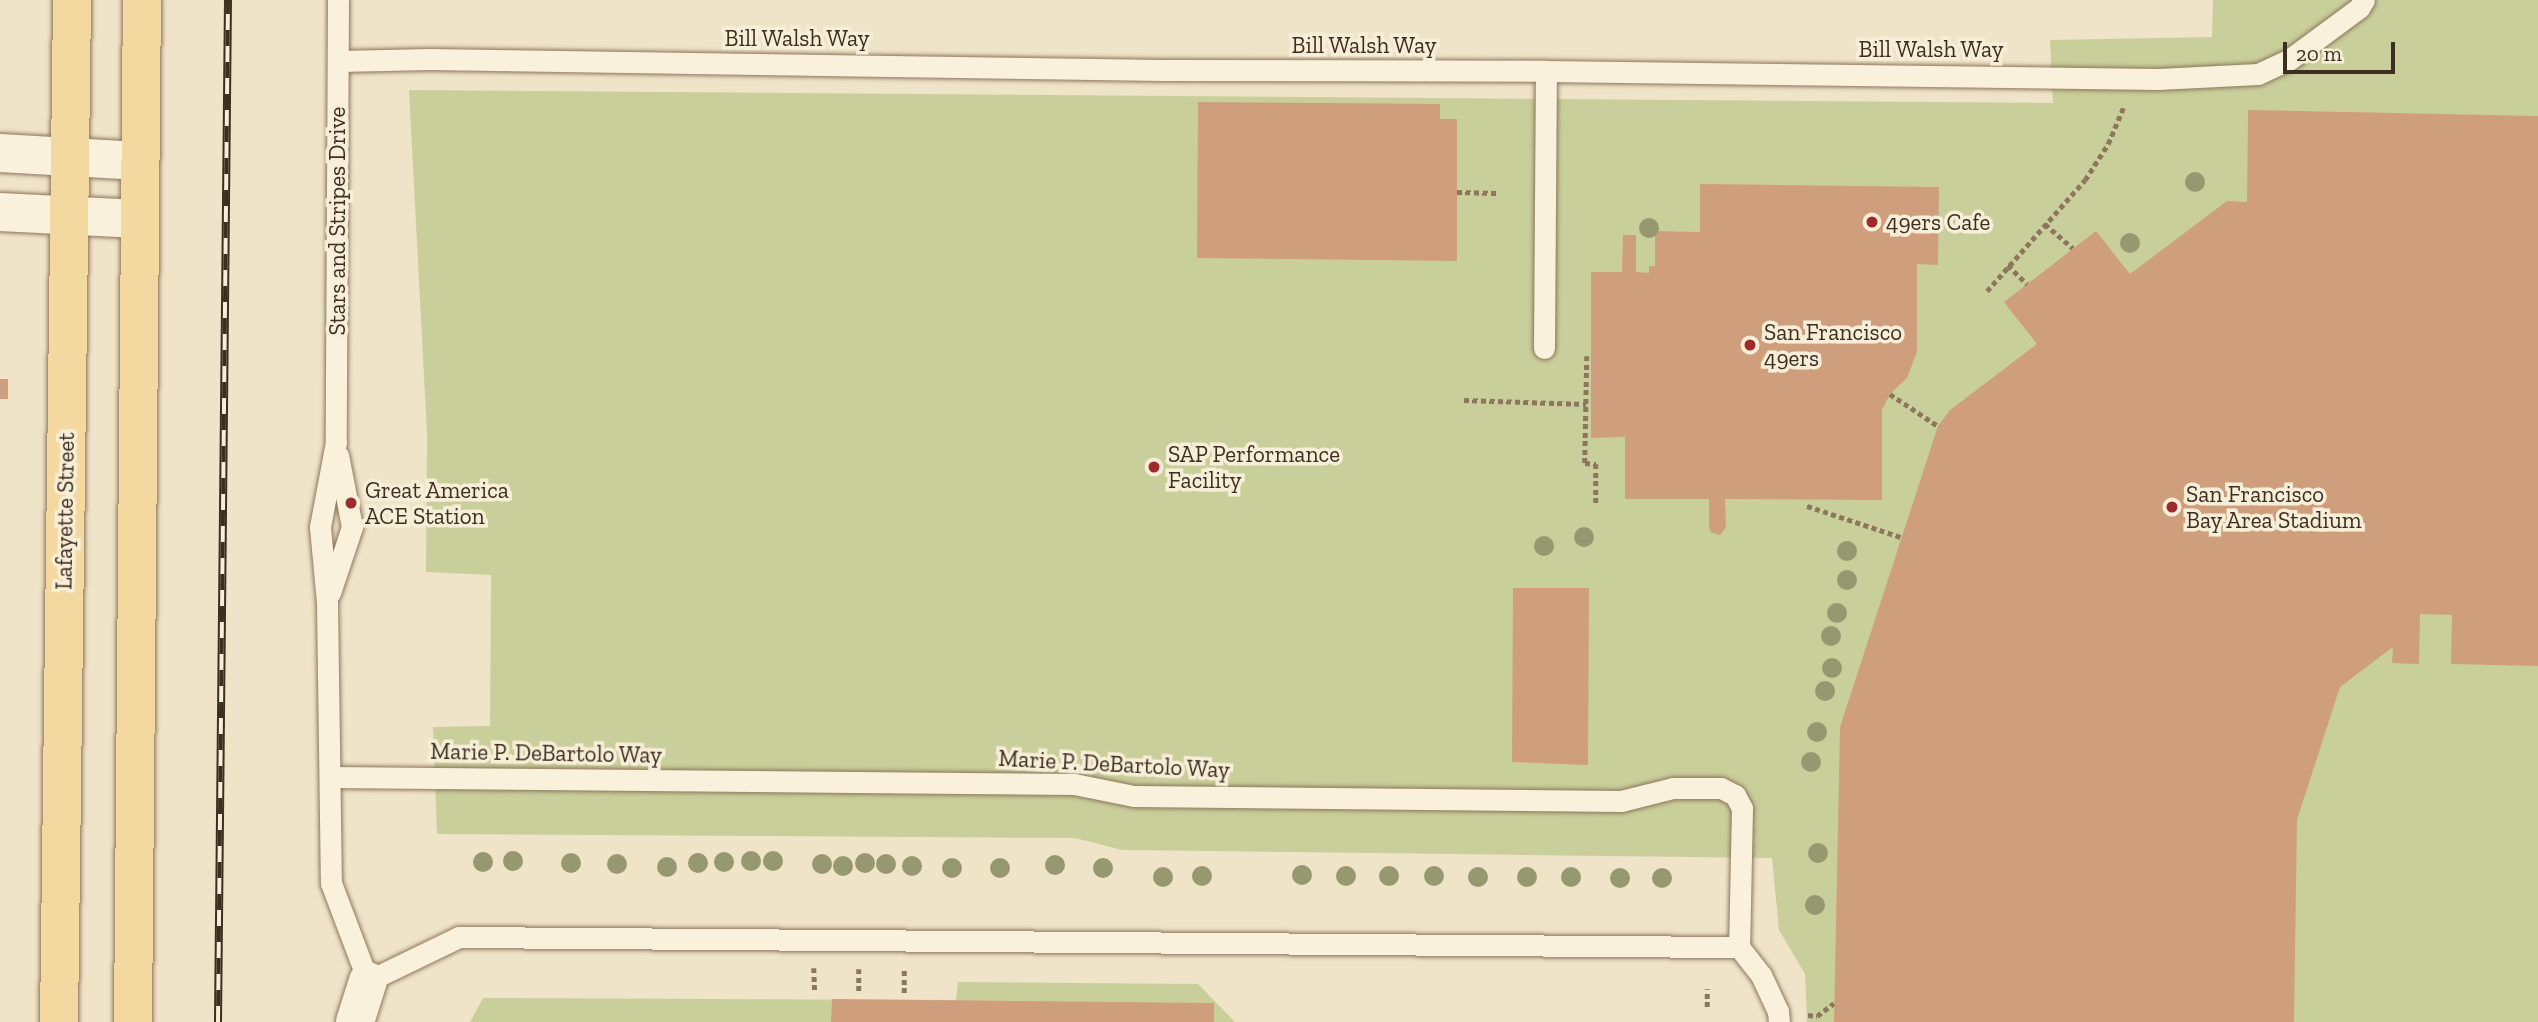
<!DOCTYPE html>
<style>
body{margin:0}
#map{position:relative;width:2538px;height:1022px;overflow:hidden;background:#f0e4c8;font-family:"Zilla Slab",serif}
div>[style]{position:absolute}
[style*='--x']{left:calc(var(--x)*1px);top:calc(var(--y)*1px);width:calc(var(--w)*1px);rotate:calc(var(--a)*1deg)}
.green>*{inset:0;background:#c9cf9b}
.building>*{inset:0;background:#cf9f7d}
.path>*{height:4.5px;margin-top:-2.25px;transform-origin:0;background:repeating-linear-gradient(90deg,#8d765c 0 5px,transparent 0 8.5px)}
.roads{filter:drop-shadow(0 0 2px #8d765c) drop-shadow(0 0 2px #8d765c)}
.lane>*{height:21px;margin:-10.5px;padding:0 10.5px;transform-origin:10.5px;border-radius:10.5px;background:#faf1dc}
.street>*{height:38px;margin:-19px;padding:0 19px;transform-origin:19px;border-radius:19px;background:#faf1dc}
.secondary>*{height:38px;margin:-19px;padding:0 19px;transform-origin:19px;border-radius:19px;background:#faf1dc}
.primary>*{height:38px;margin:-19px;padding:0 19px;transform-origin:19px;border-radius:19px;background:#f3d9a0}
.rail>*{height:8px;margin-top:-4px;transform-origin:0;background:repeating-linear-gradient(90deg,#f7eed8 0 16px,#3d2e20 0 32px);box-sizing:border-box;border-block:2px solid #3d2e20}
.trees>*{width:20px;height:20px;margin:-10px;border-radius:50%;background:#96986f}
.dots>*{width:19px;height:19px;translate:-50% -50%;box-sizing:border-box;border:4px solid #f7eed8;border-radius:50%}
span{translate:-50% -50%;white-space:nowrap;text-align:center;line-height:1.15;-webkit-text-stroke:7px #f7eed8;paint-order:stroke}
.street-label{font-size:23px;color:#3d2e20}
.poi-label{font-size:23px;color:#3d2e20}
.left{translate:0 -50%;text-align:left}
.scale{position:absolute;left:2283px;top:42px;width:112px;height:32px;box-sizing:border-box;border:4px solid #3d2e20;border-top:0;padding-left:9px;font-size:21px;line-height:24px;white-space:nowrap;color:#3d2e20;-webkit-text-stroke:5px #f7eed8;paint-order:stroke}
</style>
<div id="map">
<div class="green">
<i style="clip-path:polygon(2213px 0,2538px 0,2538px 1022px,1807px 1022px,1805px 974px,1779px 930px,1772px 858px,1122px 850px,1075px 838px,437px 834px,433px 727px,490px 726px,491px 575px,426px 572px,427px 434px,409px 90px,2053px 103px,2050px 40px,2212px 37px)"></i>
<i style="clip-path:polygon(958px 982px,1198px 984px,1235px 1022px,470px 1022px,483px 998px,956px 1000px)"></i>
</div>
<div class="building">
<i style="clip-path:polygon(1198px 102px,1440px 104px,1440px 119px,1457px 119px,1457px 261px,1197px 258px)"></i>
<i style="clip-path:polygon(2248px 110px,2538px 116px,2538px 666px,2451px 664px,2452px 615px,2420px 614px,2419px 664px,2392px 663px,2393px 647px,2340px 687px,2297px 820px,2294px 1022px,1834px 1022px,1840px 727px,1938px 426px,1950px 410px,2037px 344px,2004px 302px,2096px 231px,2130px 274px,2227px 201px,2247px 202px)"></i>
<i style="clip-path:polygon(1700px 184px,1939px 187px,1938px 265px,1917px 264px,1917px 352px,1907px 378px,1890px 394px,1882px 410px,1882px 500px,1725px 499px,1726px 527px,1720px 535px,1711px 532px,1709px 527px,1709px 499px,1625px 499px,1625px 437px,1591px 438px,1591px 272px,1622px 272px,1623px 235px,1636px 235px,1636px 272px,1649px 273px,1649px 266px,1655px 266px,1655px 231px,1700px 232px)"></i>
<i style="clip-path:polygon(0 379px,8px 379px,8px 399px,0 399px)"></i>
<i style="clip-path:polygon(1513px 588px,1589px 588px,1588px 765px,1512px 762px)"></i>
<i style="clip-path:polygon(832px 999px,1214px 1003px,1214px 1022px,831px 1022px)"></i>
</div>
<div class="path">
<i style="--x:1457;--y:192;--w:40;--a:1.4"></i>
<i style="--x:2045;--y:224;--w:37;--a:41"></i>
<i style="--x:2008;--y:265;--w:27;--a:45"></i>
<i style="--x:1987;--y:291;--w:148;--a:-48.6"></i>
<i style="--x:2085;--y:180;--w:43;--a:-57.4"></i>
<i style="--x:2108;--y:144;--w:41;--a:-67.2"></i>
<i style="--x:1587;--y:356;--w:107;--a:91.1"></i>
<i style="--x:1585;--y:463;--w:11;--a:5"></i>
<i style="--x:1596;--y:464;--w:41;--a:90"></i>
<i style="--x:1890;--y:394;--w:58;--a:33.7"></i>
<i style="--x:1464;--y:400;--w:122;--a:1.9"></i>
<i style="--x:1807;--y:506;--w:99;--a:18.3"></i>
<i style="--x:814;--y:968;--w:24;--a:88"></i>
<i style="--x:859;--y:969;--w:24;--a:90"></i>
<i style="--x:904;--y:993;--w:23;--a:-90"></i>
<i style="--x:1707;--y:1007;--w:18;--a:-90"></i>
<i style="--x:1808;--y:1015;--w:9;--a:6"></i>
<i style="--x:1817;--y:1016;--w:21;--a:-37"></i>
</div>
<div class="roads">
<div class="lane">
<i style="--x:338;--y:0;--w:442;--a:90.3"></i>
<i style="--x:336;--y:442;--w:86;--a:100.7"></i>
<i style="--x:320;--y:527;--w:76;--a:84.7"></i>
<i style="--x:327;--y:603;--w:280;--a:89.2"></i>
<i style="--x:331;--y:883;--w:105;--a:69.3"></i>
<i style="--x:368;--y:981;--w:101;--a:-25.8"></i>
<i style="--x:459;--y:937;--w:1280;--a:0.45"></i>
<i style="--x:339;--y:61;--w:90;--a:-1.3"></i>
<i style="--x:429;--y:59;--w:734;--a:0.86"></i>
<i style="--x:1163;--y:70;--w:383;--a:0.1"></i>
<i style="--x:1546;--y:71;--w:612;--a:0.75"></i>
<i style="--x:2158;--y:79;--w:100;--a:-2.9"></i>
<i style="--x:2258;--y:74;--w:35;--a:-25"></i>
<i style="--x:2290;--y:59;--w:86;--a:-36.5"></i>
<i style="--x:2359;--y:8;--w:9;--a:-58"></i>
<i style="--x:1544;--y:348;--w:277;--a:-89.6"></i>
<i style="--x:330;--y:593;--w:70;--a:-71.6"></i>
<i style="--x:352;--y:527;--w:73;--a:-101"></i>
<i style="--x:330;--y:777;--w:744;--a:0.54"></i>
<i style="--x:1074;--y:784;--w:61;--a:11.3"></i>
<i style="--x:1134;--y:796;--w:487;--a:0.6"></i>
<i style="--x:1621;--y:801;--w:54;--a:-14"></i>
<i style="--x:1673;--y:788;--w:48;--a:0"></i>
<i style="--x:1721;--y:788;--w:16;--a:27"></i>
<i style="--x:1735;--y:795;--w:15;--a:62"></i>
<i style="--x:1742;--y:808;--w:139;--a:91.2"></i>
<i style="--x:1739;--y:947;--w:36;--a:52"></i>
<i style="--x:1761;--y:975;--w:40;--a:65"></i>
<i style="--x:1778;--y:1011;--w:11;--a:85"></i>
</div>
<div class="street">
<i style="--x:355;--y:1022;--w:43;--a:-72.4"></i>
</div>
<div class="secondary">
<i style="--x:0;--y:153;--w:140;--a:3.3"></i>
<i style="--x:0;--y:212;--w:139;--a:2.9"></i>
</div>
<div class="primary">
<i style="--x:59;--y:1022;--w:1022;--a:-89.27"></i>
<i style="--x:133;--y:1022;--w:1022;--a:-89.5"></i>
</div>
</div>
<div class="rail">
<i style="--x:218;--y:1022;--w:1022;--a:-89.44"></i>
</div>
<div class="trees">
<i style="left:2195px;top:182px"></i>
<i style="left:1649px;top:228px"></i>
<i style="left:2130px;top:243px"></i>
<i style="left:1584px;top:537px"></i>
<i style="left:1544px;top:546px"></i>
<i style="left:1847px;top:551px"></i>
<i style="left:1847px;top:580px"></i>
<i style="left:1837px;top:613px"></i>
<i style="left:1831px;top:636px"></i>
<i style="left:1832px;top:668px"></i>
<i style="left:1825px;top:691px"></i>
<i style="left:1817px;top:732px"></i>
<i style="left:1811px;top:762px"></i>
<i style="left:1818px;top:853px"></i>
<i style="left:513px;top:861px"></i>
<i style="left:751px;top:861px"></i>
<i style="left:773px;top:861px"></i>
<i style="left:483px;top:862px"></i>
<i style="left:724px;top:862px"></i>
<i style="left:571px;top:863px"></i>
<i style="left:698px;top:863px"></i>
<i style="left:865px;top:863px"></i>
<i style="left:617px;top:864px"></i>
<i style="left:822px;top:864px"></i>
<i style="left:886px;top:864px"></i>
<i style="left:1055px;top:865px"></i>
<i style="left:843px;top:866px"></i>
<i style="left:912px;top:866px"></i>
<i style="left:667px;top:867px"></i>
<i style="left:952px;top:868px"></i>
<i style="left:1000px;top:868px"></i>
<i style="left:1103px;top:868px"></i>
<i style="left:1302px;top:875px"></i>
<i style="left:1202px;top:876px"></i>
<i style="left:1346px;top:876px"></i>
<i style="left:1389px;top:876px"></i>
<i style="left:1434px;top:876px"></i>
<i style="left:1163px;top:877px"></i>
<i style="left:1478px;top:877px"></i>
<i style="left:1527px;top:877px"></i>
<i style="left:1571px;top:877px"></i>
<i style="left:1620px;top:878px"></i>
<i style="left:1662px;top:878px"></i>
<i style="left:1815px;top:905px"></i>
</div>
<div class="dots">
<i style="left:1872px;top:222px;background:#9e2a2b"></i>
<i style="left:1750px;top:345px;background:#9e2a2b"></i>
<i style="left:1154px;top:467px;background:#9e2a2b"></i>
<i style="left:351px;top:503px;background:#9e2a2b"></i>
<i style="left:2172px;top:507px;background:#9e2a2b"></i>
</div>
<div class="street-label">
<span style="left:797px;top:38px">Bill Walsh Way</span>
<span style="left:1364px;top:45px">Bill Walsh Way</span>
<span style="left:1931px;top:49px">Bill Walsh Way</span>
<span style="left:337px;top:221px;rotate:-90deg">Stars and Stripes Drive</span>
<span style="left:65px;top:511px;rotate:-89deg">Lafayette Street</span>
<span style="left:546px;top:753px;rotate:1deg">Marie P. DeBartolo Way</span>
<span style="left:1114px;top:764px;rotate:3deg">Marie P. DeBartolo Way</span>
</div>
<div class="poi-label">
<span class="left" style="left:1886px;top:222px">49ers Cafe</span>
<span class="left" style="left:1764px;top:345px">San Francisco<br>49ers</span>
<span class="left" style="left:1168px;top:467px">SAP Performance<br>Facility</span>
<span class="left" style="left:365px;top:503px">Great America<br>ACE Station</span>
<span class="left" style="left:2186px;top:507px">San Francisco<br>Bay Area Stadium</span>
</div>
<div class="scale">20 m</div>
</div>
